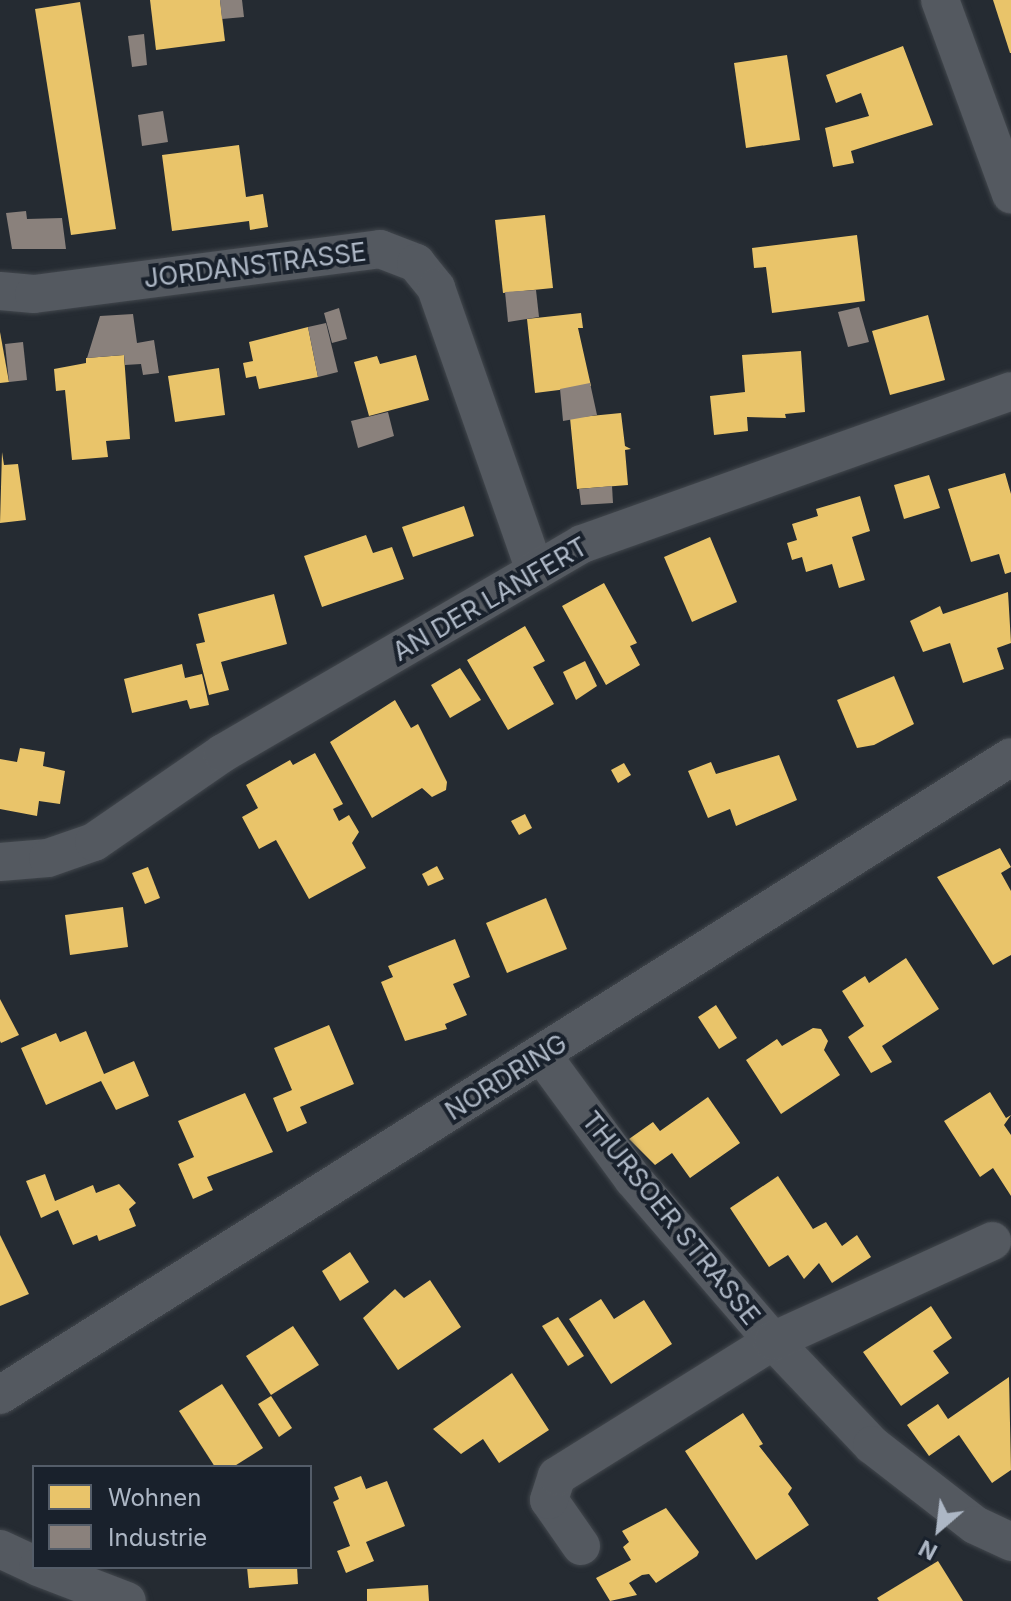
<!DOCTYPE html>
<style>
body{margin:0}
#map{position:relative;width:1011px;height:1601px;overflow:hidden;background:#252b32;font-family:Inter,sans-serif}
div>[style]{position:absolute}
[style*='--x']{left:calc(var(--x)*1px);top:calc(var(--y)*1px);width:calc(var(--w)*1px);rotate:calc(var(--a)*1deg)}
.homes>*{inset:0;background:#e9c46a}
.industry>*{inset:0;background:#8a817c}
.roads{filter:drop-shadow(0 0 2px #42474d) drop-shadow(0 0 2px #42474d)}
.street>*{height:38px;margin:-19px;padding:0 19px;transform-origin:19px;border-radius:19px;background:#545960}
span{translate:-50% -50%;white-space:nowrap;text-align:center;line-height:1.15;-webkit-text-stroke:8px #19212c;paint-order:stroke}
.street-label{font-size:26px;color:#adb7c5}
.legend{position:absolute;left:32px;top:1465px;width:280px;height:104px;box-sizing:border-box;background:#19212c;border:2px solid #545d69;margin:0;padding:10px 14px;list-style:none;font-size:24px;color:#adb7c5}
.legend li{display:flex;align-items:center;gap:16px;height:40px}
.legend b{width:40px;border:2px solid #545d69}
.north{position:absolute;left:899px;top:1489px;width:80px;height:80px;-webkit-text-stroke:6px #19212c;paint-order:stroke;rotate:208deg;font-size:22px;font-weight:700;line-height:32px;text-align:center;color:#adb7c5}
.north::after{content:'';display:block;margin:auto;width:28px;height:36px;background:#adb7c5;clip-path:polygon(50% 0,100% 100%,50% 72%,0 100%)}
</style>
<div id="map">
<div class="homes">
<i style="clip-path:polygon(150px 0,220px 0,225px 41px,156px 50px)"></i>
<i style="clip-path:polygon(993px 0,1011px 0,1011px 53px,1010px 53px)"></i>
<i style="clip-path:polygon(80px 2px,116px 229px,71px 235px,35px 9px)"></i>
<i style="clip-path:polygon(903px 46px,933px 125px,851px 151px,854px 163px,833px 167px,825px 128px,869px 116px,861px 93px,836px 103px,826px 75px)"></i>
<i style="clip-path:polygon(787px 55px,800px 140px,746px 148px,734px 63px)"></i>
<i style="clip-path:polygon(239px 145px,246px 197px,263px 194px,268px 227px,250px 230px,249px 221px,172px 231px,162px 155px)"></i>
<i style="clip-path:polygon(545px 215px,553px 288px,503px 293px,495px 220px)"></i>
<i style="clip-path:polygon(857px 235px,865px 301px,772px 313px,766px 267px,754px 268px,752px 248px)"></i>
<i style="clip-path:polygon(581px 313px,583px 328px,578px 328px,591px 386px,535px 393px,527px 319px)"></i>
<i style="clip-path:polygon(928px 315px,945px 380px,890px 395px,872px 331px)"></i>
<i style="clip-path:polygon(308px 327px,318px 377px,259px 389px,256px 376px,246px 378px,243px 363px,253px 361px,249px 342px)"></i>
<i style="clip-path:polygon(0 332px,9px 382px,0 383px)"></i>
<i style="clip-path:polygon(801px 351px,805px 412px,785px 414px,786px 418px,747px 417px,748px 431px,714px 435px,710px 396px,745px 392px,742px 355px)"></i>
<i style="clip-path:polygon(124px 355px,130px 439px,106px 441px,108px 457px,72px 460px,65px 390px,56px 391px,54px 369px,86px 363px,86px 358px)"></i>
<i style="clip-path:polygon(416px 355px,429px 400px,369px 416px,354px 362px,377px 356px,380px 364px)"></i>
<i style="clip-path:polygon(219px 368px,225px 415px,175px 422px,168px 376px)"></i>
<i style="clip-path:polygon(621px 413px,625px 446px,631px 449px,625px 450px,628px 485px,577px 489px,570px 418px)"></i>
<i style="clip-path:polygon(2px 452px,4px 465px,18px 464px,26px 520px,0 523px)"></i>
<i style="clip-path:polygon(1005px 473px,1011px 494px,1011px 572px,1005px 574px,999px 554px,971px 562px,948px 489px)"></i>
<i style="clip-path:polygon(929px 475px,940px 508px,904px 519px,894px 485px)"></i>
<i style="clip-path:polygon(860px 496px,870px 531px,852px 537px,865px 580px,839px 588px,832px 564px,806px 572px,802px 557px,792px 560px,787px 543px,797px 540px,792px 524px,818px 516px,816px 509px)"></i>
<i style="clip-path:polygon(464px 506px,474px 536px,413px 557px,402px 527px)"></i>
<i style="clip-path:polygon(366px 535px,373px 553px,392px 547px,404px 579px,322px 607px,304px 556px)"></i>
<i style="clip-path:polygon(710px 537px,737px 602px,692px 622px,664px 557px)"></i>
<i style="clip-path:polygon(604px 583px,637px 643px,630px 646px,640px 665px,606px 685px,562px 606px)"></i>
<i style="clip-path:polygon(1008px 592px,1011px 643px,997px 648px,1004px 669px,963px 683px,950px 643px,923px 652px,910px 621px,940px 606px,943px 614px)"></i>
<i style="clip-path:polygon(274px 594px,287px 644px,221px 662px,229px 690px,209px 695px,196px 644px,205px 642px,198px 614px)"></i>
<i style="clip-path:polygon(525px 626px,545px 661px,533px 667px,554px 704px,508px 730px,467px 660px)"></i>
<i style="clip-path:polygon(585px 661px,597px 686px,576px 700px,563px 672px)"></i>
<i style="clip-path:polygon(182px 664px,185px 678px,202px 674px,209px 705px,190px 709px,187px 700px,132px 713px,124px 679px)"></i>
<i style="clip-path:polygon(460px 668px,481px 700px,450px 718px,431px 685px)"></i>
<i style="clip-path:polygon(894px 676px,914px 724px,874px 745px,857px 748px,837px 700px)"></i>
<i style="clip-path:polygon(395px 700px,411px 728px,418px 724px,447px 782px,446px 790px,432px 797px,422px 788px,372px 818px,330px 742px)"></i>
<i style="clip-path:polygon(20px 748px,45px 752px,43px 766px,65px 771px,60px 804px,39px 801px,37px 816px,0 809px,0 759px,17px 762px)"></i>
<i style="clip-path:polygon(315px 753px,343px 804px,333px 809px,339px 821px,349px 815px,359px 832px,352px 843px,366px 868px,309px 899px,276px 840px,259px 849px,242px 817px,258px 808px,246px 785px,290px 760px,293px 765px)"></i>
<i style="clip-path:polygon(779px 755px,797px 800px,736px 826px,730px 809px,708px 818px,688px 771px,711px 762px,716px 774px)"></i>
<i style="clip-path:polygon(624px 763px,631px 775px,618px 783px,611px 770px)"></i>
<i style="clip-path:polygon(525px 814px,532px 828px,519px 835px,511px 821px)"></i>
<i style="clip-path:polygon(1000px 848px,1011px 867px,1001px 873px,1011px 891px,1011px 955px,993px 965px,937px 877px)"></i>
<i style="clip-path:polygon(437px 866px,444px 879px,428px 886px,422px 874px)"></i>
<i style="clip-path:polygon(148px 867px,160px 898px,145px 904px,132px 873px)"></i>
<i style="clip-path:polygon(546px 898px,567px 949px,507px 973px,486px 923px)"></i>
<i style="clip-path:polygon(123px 907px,128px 947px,70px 955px,65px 915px)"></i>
<i style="clip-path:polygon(455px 939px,470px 977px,453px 984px,467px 1015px,445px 1024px,447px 1029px,405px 1041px,381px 982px,393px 977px,388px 966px)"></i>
<i style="clip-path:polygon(906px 958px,939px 1009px,882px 1046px,892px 1062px,871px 1073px,848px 1037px,864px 1026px,842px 991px,865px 976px,869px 983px)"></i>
<i style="clip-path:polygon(0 999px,19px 1035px,1px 1043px,0 1041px)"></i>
<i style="clip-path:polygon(716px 1005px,737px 1038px,719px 1049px,698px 1017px)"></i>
<i style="clip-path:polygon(329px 1025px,354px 1084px,300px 1107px,307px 1123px,287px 1132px,273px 1098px,292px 1090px,274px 1048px)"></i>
<i style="clip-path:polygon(813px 1028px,821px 1029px,828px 1041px,824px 1050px,840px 1075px,781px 1114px,746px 1060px,777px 1039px,782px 1046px)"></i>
<i style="clip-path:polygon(86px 1031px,104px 1074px,134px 1061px,149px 1096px,116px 1110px,101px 1081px,46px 1105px,21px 1048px,56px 1033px,60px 1042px)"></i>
<i style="clip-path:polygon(990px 1092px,1006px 1118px,1011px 1115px,1004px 1125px,1011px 1135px,1011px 1196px,993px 1168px,980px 1177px,944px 1121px)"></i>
<i style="clip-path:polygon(245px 1093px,273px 1152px,207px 1177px,213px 1190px,193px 1199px,178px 1164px,194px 1157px,178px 1121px)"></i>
<i style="clip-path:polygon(708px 1097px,740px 1143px,690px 1178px,672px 1153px,655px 1165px,629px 1139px,653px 1122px,660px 1131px)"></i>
<i style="clip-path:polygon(45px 1174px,55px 1201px,93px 1185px,96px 1193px,119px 1184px,136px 1203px,129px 1209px,136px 1226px,99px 1241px,97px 1235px,73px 1245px,58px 1210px,41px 1218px,26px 1181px)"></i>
<i style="clip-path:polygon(778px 1176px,813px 1229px,826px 1222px,842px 1246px,857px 1235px,871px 1257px,832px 1283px,819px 1263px,804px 1279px,788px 1255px,769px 1267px,730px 1208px)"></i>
<i style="clip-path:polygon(0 1235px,29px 1294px,0 1306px)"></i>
<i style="clip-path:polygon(350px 1252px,369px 1282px,340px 1301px,322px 1271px)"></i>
<i style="clip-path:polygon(430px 1280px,461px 1327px,398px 1370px,363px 1318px,395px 1289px,404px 1298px)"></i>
<i style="clip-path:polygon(601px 1299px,614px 1319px,644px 1300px,672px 1344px,611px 1384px,569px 1319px)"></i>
<i style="clip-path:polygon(931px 1306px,952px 1338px,933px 1351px,949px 1373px,901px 1406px,863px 1352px)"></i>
<i style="clip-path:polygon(558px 1317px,584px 1356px,568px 1366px,542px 1326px)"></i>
<i style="clip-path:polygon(293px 1326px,319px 1365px,271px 1395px,246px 1356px)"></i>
<i style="clip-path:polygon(512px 1373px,549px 1430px,499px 1463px,483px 1439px,461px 1454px,433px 1429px)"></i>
<i style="clip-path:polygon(1009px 1377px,1011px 1470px,992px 1483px,959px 1435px,929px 1456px,907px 1425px,938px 1404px,948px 1419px)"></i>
<i style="clip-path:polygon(222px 1384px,263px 1448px,233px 1467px,215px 1467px,179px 1411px)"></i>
<i style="clip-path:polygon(271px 1396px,292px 1428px,279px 1437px,258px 1404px)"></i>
<i style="clip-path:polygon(743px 1413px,763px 1444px,759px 1446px,792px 1488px,788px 1494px,809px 1525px,756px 1560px,685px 1451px)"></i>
<i style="clip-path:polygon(361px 1476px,366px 1489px,387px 1481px,405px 1526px,366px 1542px,374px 1561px,346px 1573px,337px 1551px,350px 1546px,333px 1502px,339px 1499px,334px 1487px)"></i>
<i style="clip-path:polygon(666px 1508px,699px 1552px,697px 1556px,656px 1583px,649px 1574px,642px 1575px,629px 1583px,637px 1595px,610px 1601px,596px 1578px,631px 1560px,623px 1547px,629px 1542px,622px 1531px)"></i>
<i style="clip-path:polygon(938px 1561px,963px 1601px,879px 1601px,877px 1598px)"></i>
<i style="clip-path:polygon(247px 1567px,297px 1567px,298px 1584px,249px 1588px)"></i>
<i style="clip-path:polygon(428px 1585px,429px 1601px,367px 1601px,367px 1589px)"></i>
</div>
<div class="industry">
<i style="clip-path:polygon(220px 0,242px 0,244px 17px,222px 19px)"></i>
<i style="clip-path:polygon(144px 34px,147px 65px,132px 67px,128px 36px)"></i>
<i style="clip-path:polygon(163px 111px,168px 142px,142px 146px,138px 115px)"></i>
<i style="clip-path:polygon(26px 211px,27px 219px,62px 218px,66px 249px,12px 249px,6px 213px)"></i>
<i style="clip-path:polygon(536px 290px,539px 317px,508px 322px,505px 292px)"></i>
<i style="clip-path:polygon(859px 307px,869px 342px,848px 347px,838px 312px)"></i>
<i style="clip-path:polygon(339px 308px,347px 339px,332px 343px,324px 313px)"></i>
<i style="clip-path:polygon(133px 314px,137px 343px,154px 340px,159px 373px,143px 375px,141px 364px,125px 365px,124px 355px,87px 358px,100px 316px)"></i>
<i style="clip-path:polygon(326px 323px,338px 372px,318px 377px,308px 327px)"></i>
<i style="clip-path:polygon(23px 342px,27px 380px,9px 382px,5px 344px)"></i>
<i style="clip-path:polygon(590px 383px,597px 415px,563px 421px,560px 389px)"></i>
<i style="clip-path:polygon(388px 412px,394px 436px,358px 448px,351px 421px)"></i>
<i style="clip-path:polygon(612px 486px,613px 503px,581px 505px,579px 489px)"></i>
</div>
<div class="roads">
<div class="street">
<i style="--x:940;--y:0;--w:207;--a:69.9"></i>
<i style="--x:0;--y:291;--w:34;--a:5"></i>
<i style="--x:34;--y:294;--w:349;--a:-7.4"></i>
<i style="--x:380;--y:249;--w:39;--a:21"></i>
<i style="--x:416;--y:263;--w:32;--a:51"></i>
<i style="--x:436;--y:288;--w:300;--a:70.7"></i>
<i style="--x:0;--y:862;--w:48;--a:-4.8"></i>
<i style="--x:48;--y:858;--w:49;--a:-19.2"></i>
<i style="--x:94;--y:842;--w:157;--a:-34.6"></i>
<i style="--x:223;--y:753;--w:415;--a:-30.2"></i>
<i style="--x:582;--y:544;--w:455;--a:-19.6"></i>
<i style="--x:542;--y:1055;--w:154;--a:53.7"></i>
<i style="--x:633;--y:1179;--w:214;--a:49.2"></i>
<i style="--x:773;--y:1341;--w:144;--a:46.4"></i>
<i style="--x:872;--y:1445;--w:130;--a:37.8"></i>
<i style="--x:975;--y:1525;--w:40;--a:25"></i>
<i style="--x:0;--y:1395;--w:1195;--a:-32.25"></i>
<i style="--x:581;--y:1546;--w:56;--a:-124.8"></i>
<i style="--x:549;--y:1500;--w:25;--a:-72"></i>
<i style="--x:557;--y:1476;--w:255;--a:-32"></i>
<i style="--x:773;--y:1341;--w:241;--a:-24.5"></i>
<i style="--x:0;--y:1549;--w:38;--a:25"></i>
<i style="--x:38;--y:1567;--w:95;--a:20.9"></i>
</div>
</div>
<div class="street-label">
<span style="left:255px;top:265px;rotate:-7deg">JORDANSTRASSE</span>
<span style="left:490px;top:599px;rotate:-30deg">AN DER LANFERT</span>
<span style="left:506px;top:1077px;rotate:-32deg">NORDRING</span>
<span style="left:671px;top:1218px;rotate:51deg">THURSOER STRASSE</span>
</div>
<ul class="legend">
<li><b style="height:22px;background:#e9c46a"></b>Wohnen</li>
<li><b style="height:22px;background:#8a817c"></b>Industrie</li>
</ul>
<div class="north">N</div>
</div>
